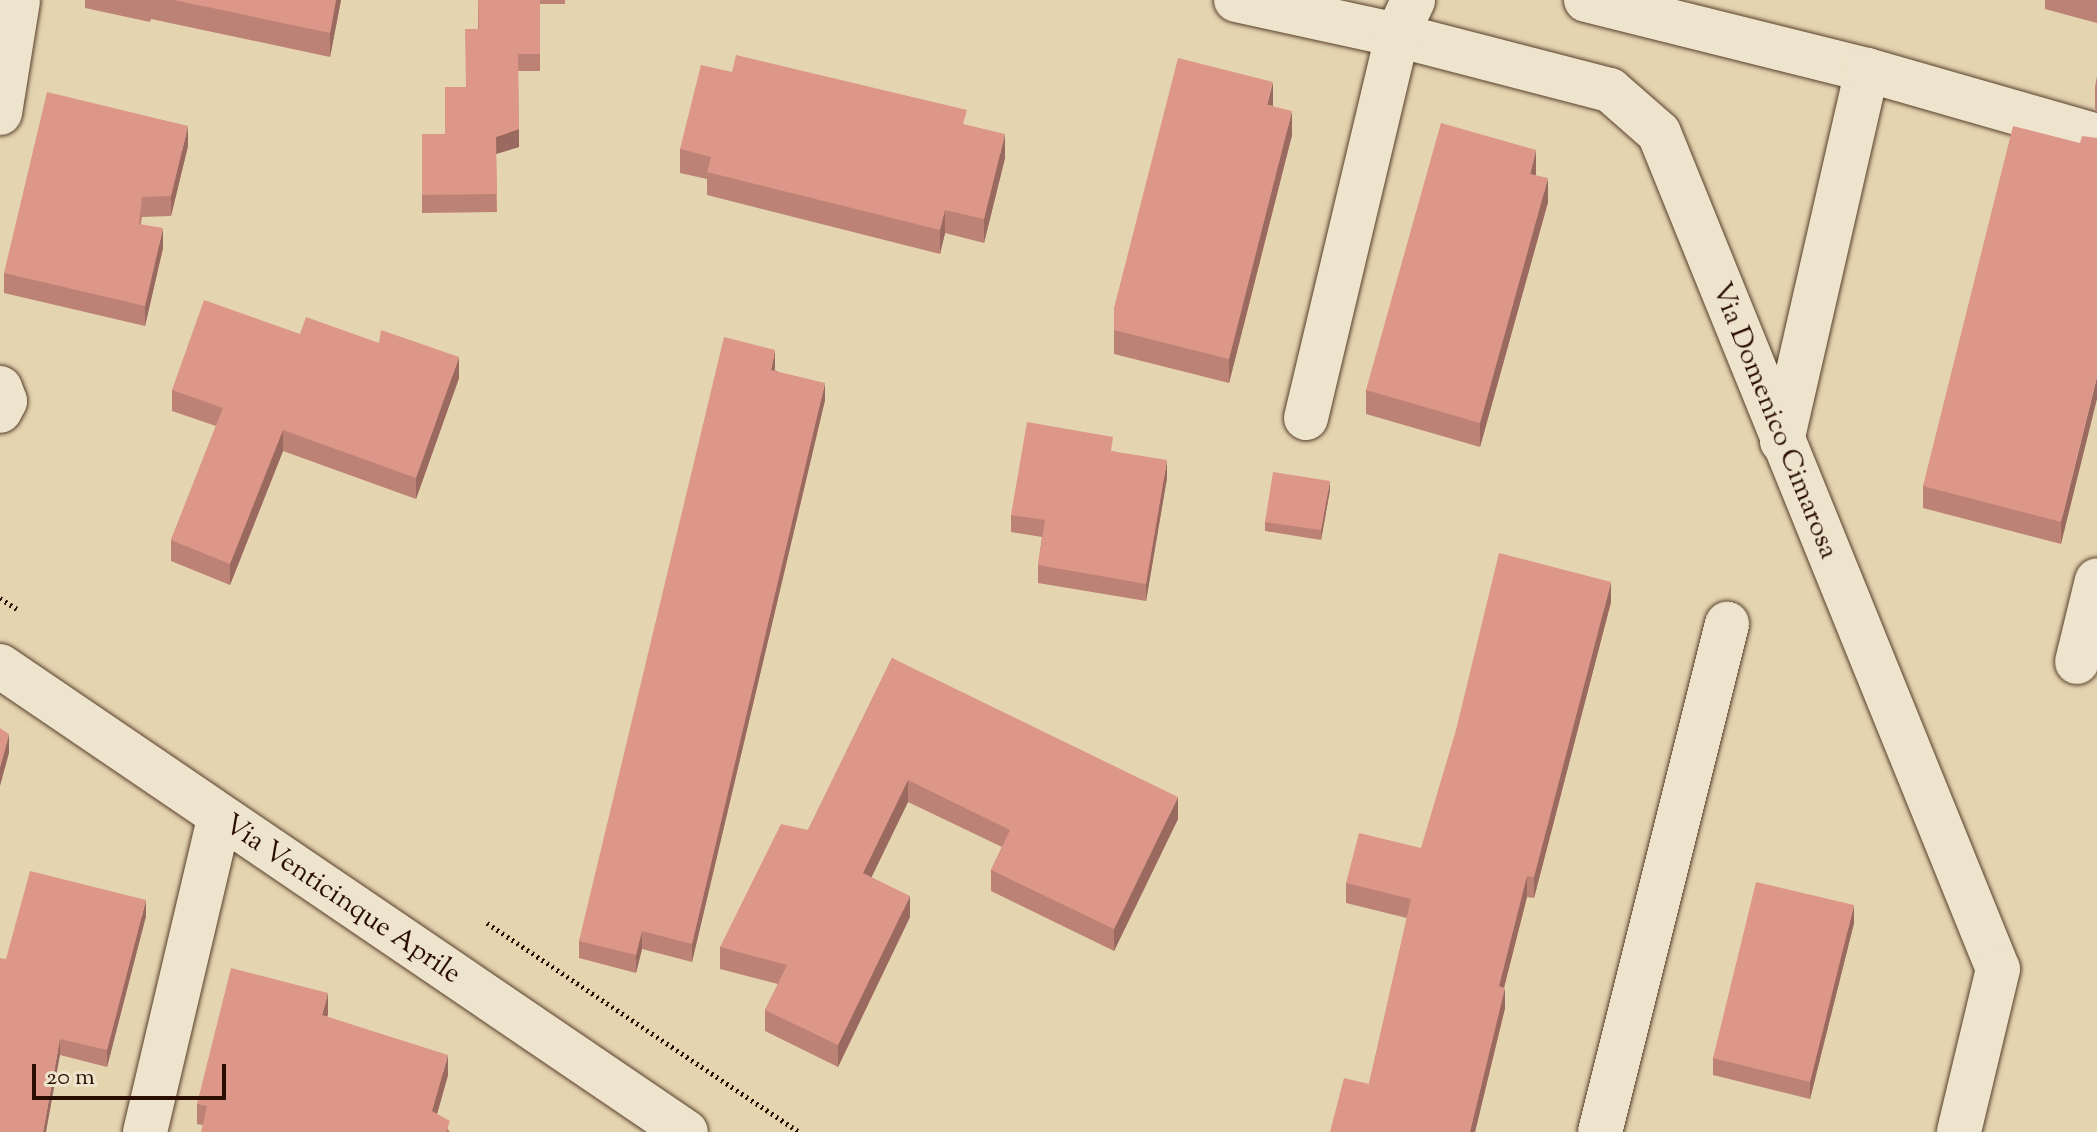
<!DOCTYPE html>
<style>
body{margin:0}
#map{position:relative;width:2097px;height:1132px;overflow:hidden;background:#e5d4b0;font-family:"Sorts Mill Goudy",serif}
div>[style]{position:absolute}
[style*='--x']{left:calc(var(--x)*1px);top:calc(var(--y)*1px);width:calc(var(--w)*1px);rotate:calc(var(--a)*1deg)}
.path>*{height:5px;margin-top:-2.5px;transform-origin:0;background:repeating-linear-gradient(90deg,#290d00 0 2px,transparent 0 6px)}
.roads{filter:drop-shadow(0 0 2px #583f2c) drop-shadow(0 0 2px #583f2c)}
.street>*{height:44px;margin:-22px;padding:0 22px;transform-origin:22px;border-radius:22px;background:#eee3cc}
.secondary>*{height:44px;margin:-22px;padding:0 22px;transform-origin:22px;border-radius:22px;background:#eee3cc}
.wall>*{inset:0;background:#bd8276}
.shaded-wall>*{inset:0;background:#9a6a60}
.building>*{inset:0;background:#dc9789}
span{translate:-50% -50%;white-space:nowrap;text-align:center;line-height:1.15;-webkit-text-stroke:6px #eee3cc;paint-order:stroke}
.street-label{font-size:28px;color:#290d00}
.scale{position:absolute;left:32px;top:1064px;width:194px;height:36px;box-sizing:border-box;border:4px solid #290d00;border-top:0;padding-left:10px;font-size:24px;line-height:28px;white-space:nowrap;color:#290d00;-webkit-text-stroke:6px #eee3cc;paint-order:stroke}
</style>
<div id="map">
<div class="path">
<i style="--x:0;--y:598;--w:20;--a:33"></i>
<i style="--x:487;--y:923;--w:376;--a:33.8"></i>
</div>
<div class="roads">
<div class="street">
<i style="--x:1236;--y:0;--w:165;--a:12.3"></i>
<i style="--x:1397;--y:35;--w:220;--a:14.5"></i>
<i style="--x:1610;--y:90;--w:65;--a:41.3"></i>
<i style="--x:1659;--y:133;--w:902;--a:67.93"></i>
<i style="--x:1998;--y:969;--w:168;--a:103.5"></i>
<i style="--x:1586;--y:0;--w:290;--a:14"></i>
<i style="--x:1867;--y:70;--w:381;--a:102.9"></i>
<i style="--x:1867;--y:70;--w:239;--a:16"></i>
<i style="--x:0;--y:113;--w:114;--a:-80.9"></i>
<i style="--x:0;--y:388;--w:14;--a:69"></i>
<i style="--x:5;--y:401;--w:11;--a:117"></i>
<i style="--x:1306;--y:418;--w:394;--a:-76.6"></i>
<i style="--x:1397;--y:35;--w:38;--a:-65"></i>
<i style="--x:2077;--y:662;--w:84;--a:-76.3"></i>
<i style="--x:145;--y:1132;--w:323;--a:-76.7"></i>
<i style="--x:1600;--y:1132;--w:524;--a:-75.96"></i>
</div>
<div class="secondary">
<i style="--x:0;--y:666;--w:829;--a:34.19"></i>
</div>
</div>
<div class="wall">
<i style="clip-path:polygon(85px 0,341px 0,330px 57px,151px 19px,150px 22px,85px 8px)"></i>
<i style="clip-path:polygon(478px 0,565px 0,565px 4px,540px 4px,540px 71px,518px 71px,519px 147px,496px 154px,497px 212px,422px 213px,422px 134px,445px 134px,466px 87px,478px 29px)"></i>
<i style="clip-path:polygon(2045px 0,2097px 0,2097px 23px,2045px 9px)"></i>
<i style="clip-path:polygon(2097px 76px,2097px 110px,2095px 109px,2095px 87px)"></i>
<i style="clip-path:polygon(1273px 106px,1292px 135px,1229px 383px,1114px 354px,1114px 308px)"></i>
<i style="clip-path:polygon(967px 125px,1005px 158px,984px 243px,945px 233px,940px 254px,707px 195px,707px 179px,680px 173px,680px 149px)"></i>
<i style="clip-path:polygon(2080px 143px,2061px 544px,1923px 508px,1923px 486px)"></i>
<i style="clip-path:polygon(188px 146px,171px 216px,142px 217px,141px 224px,163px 248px,145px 326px,4px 293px,4px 273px)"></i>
<i style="clip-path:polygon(1535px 175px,1548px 202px,1480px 447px,1366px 414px,1366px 390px)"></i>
<i style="clip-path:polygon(300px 334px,459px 378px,416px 499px,283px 451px,230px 585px,171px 561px,171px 540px,216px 426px,172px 411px,172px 390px)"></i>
<i style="clip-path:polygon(775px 368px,775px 370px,825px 400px,692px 962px,642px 949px,636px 973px,579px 958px,579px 941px)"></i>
<i style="clip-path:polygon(1113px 451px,1167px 478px,1146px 601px,1038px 583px,1038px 565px,1042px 537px,1011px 532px,1011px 515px)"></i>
<i style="clip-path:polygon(1330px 490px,1321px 540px,1265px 531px,1265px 522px)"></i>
<i style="clip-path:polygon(1611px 602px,1534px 898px,1527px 897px,1504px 988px,1505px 1008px,1475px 1132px,1330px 1132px,1369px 1084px,1407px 918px,1346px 903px,1346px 883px,1421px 848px)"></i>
<i style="clip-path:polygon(892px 658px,1178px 819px,1114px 951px,991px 891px,991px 870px,1002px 847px,908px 802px,871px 877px,910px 917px,838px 1067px,765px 1031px,765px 1010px,778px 984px,720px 969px,720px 947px,808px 830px)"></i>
<i style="clip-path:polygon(146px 916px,107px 1067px,60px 1055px,6px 959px)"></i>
<i style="clip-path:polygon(1854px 923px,1810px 1099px,1713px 1075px,1713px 1058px)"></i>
<i style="clip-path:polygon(328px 1014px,327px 1017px,448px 1075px,437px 1114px,450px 1132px,202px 1125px,197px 1124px,197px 1104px)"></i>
</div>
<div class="shaded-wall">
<i style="clip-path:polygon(336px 0,341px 0,330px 57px,330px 33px)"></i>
<i style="clip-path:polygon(1273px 82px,1273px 106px,1267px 105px)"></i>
<i style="clip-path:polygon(1292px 111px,1292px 135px,1229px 383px,1229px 359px)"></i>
<i style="clip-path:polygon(188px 126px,188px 146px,171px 216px,171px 196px)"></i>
<i style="clip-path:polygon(519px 129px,519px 147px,496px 154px,496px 137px)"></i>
<i style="clip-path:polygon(1005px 134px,1005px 158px,984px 243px,984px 219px)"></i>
<i style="clip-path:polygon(1536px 150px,1536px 174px,1530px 198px,1530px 174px)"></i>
<i style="clip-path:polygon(1548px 178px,1548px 202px,1480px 447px,1480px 423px)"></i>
<i style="clip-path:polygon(945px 210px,945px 233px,940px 254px,940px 230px)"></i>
<i style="clip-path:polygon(163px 228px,163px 248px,145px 326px,145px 306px)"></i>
<i style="clip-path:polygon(775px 350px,775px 368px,771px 387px,771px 370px)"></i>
<i style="clip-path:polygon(459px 357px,459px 378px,416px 499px,416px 478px)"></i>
<i style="clip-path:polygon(2097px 377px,2097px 399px,2061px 544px,2061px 522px)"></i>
<i style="clip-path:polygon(825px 383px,825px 400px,692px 962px,692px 944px)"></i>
<i style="clip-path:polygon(283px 430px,283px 451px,230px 585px,230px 564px)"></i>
<i style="clip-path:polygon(1167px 460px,1167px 478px,1146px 601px,1146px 584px)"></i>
<i style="clip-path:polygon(1330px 481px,1330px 490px,1321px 540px,1321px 530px)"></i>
<i style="clip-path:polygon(1611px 582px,1611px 602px,1534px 898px,1534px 877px)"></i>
<i style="clip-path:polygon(9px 734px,9px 753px,0 786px,0 767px)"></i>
<i style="clip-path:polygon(908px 780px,908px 802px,863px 895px,863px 873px)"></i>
<i style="clip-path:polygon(1178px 797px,1178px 819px,1114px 951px,1114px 929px)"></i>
<i style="clip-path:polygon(1527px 876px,1527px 897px,1499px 1007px,1499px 986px)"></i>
<i style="clip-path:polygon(910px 896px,910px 917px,838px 1067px,838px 1045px)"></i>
<i style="clip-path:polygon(146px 900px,146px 916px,107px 1067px,107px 1050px)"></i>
<i style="clip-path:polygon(1854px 905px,1854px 923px,1810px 1099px,1810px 1082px)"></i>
<i style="clip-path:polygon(642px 931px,642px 949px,636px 973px,636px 955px)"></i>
<i style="clip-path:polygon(1505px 988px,1505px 1008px,1475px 1132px,1470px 1132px)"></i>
<i style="clip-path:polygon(328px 993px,328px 1014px,322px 1036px,322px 1015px)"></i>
<i style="clip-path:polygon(60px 1039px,60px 1055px,46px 1132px,43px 1132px)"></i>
<i style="clip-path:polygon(448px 1055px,448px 1075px,432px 1132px,432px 1111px)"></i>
</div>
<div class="building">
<i style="clip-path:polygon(174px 0,336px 0,330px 33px)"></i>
<i style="clip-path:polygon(478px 0,540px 0,540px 54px,518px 54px,519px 129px,496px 137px,497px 194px,422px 195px,422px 134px,445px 134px,445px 87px,466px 87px,465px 29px,479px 29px)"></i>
<i style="clip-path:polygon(736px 55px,967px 110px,963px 124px,1005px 134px,984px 219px,945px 210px,940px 230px,707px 172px,711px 157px,680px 149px,701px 65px,732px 72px)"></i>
<i style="clip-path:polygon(1178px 58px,1273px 82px,1267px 105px,1292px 111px,1229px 359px,1114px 330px,1114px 308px)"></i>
<i style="clip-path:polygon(47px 92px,188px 126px,171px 196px,142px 197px,139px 224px,163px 228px,145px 306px,4px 273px)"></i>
<i style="clip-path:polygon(1441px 123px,1536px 150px,1530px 174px,1548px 178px,1480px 423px,1366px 390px)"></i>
<i style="clip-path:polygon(2013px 126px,2080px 143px,2082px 136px,2097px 138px,2097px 377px,2061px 522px,1923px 486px)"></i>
<i style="clip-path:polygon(204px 300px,300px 334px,306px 317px,379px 343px,381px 330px,459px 357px,416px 478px,283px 430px,230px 564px,171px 540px,223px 408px,172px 390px)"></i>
<i style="clip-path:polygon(724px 337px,775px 350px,771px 370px,825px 383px,692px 944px,642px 931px,636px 955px,579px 941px)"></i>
<i style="clip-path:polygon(1027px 422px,1113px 437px,1111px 451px,1167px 460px,1146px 584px,1038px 565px,1045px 520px,1011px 515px)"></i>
<i style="clip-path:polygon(1273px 472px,1330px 481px,1321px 530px,1265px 522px)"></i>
<i style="clip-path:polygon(1499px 553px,1611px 582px,1534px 877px,1527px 876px,1499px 986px,1505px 988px,1470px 1132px,1330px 1132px,1344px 1078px,1369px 1084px,1411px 899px,1346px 883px,1359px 833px,1421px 848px,1456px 730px)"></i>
<i style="clip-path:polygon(892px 658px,1178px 797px,1114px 929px,991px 870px,1010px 830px,908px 780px,863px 873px,910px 896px,838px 1045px,765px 1010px,787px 965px,720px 947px,781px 824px,808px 830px)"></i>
<i style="clip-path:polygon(0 728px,9px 734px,0 767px)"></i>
<i style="clip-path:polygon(30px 871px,146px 900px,107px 1050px,60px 1039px,43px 1132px,0 1132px,0 958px,6px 959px)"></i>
<i style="clip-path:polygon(1756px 882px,1854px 905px,1810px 1082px,1713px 1058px)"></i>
<i style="clip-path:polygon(231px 968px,328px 993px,322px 1015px,448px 1055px,432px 1111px,450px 1121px,446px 1132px,201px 1132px,207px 1106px,197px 1104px)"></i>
</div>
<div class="street-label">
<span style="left:1774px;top:421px;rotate:68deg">Via Domenico Cimarosa</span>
<span style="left:342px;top:900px;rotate:34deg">Via Venticinque Aprile</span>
</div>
<div class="scale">20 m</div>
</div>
